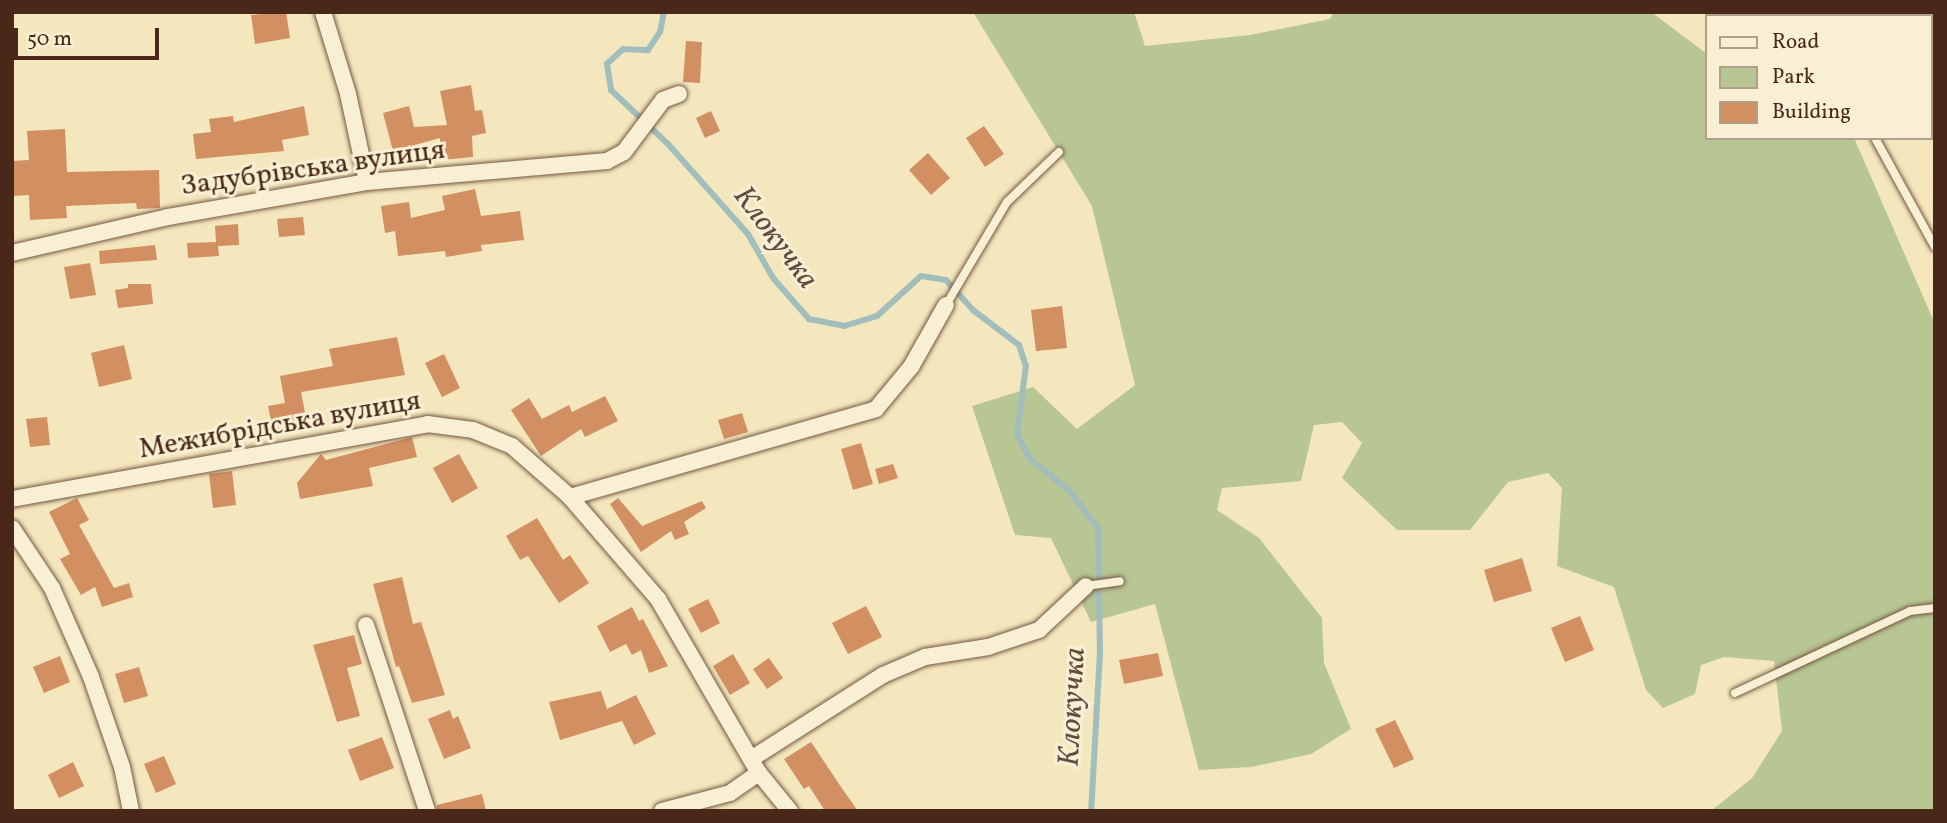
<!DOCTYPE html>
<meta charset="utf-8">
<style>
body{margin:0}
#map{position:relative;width:1947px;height:823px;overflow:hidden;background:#f4e7bd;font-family:Vollkorn,serif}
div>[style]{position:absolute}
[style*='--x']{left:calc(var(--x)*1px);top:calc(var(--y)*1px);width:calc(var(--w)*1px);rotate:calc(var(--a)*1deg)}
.green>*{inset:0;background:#b8c694}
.stream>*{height:6px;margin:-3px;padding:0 3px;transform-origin:3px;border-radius:3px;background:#a1bdbc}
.building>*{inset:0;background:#d18f62}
.roads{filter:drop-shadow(0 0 2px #745842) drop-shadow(0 0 2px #745842)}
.service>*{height:8px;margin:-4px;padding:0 4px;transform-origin:4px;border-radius:4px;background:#f8efd4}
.minor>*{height:16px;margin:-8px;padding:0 8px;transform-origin:8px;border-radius:8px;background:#f8efd4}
span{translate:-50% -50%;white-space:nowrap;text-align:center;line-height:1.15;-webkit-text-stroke:6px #f8efd4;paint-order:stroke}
.street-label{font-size:28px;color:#492819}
.water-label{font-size:30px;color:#5f4d42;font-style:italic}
.frame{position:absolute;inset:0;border:14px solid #492819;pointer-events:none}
.legend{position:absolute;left:1705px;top:14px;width:228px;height:126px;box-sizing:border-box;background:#f8efd4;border:2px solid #b29f89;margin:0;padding:9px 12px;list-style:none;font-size:21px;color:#492819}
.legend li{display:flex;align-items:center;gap:14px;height:35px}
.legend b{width:35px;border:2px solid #b29f89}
.scale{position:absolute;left:14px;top:28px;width:145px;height:32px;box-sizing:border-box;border:4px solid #492819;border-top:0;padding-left:9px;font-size:21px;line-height:24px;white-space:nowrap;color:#492819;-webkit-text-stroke:5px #f8efd4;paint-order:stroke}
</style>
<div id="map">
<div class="green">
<i style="clip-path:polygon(973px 12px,1134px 12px,1145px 46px,1250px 35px,1330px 19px,1334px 12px,1651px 12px,1707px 54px,1707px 138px,1854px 138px,1935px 324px,1935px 811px,1711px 811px,1752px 778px,1782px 731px,1774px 661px,1724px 657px,1701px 665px,1695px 694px,1663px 708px,1646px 690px,1614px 587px,1557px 566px,1562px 488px,1548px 473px,1508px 482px,1470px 530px,1397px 530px,1342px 478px,1362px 443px,1342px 422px,1314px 425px,1301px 481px,1222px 488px,1217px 510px,1259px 538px,1322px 618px,1324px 663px,1351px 729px,1311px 754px,1251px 767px,1199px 770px,1155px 604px,1091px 622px,1051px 538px,1015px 535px,972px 406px,1033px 387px,1077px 429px,1135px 385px,1092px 206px)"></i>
</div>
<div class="stream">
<i style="--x:664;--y:12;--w:20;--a:101"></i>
<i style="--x:660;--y:32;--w:22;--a:124"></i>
<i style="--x:648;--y:50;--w:25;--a:-178"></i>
<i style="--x:623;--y:49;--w:22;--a:137"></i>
<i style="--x:607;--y:64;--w:26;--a:81"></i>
<i style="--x:611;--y:90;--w:79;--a:43.5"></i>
<i style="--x:668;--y:144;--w:120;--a:48.4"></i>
<i style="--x:748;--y:234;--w:51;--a:60.4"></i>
<i style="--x:773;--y:278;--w:55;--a:48.7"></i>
<i style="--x:809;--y:319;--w:36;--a:11"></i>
<i style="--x:844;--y:326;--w:34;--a:-17"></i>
<i style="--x:877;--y:316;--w:59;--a:-42.3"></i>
<i style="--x:921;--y:276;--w:25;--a:9"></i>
<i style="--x:946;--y:280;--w:40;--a:48"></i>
<i style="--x:973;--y:310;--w:58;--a:37.3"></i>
<i style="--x:1019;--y:345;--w:22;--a:72"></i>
<i style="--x:1026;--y:366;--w:69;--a:97.5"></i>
<i style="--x:1017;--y:434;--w:28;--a:63"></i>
<i style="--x:1030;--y:459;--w:50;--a:38.5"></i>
<i style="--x:1069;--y:490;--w:48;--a:52.7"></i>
<i style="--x:1098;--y:528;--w:124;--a:89.1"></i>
<i style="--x:1100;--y:652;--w:159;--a:93.2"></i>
</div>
<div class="building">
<i style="clip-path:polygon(286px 12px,290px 38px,255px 44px,251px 15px)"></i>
<i style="clip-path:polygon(686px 41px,702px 42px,700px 83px,683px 82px)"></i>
<i style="clip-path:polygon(471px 85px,475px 111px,482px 110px,486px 133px,472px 136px,473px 157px,441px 160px,440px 138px,393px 151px,383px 113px,409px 106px,414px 127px,447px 125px,440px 91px)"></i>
<i style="clip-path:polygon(304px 106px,309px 135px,282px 140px,284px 151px,196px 159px,193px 134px,211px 132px,209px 119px,233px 116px,234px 122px)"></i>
<i style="clip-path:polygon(711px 111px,720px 131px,705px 138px,696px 118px)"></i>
<i style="clip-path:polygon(984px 126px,1004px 154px,985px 167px,966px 138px)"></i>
<i style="clip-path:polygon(65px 129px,67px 172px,159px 170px,160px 208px,137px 209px,136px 203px,66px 206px,67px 218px,30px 220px,29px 195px,14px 196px,12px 161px,29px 160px,27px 131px)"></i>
<i style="clip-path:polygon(928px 153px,950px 178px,931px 195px,909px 170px)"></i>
<i style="clip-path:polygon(475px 189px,481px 216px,520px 211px,524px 240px,481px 245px,482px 251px,446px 257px,445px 251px,398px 256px,395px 231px,385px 233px,381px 206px,409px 202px,411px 218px,445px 210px,442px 196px)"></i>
<i style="clip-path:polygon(303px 217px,305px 235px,279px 237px,277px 219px)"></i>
<i style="clip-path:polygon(238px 224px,239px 245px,218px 246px,219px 256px,188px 258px,187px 243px,216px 242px,215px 226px)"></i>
<i style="clip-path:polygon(155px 245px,157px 260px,100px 264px,99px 251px)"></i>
<i style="clip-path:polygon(90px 263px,96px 295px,70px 299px,64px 267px)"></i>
<i style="clip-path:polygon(128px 284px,151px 284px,153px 304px,118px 308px,115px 290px,128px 288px)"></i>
<i style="clip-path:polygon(1062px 306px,1067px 348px,1036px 351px,1031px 310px)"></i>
<i style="clip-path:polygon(397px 337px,405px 375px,301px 392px,307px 423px,273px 430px,268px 406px,285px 403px,280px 376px,333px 366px,329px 349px)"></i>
<i style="clip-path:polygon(124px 345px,132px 379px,99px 387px,91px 353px)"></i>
<i style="clip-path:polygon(444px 354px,460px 388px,442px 397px,425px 363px)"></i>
<i style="clip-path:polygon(605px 396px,618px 421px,585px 437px,581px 429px,541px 456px,511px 410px,529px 398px,542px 419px,569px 405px,572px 412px)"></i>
<i style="clip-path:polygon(742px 413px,748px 432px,724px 439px,718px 420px)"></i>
<i style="clip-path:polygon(47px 417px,50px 445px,30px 447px,26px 419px)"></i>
<i style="clip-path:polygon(412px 437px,417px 457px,369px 468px,373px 486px,300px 499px,297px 483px,321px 454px,326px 460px)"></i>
<i style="clip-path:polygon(861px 443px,873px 484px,853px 490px,841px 449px)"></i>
<i style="clip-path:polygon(459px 454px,478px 488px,452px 503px,433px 468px)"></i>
<i style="clip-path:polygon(893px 464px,898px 478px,879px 484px,875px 469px)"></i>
<i style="clip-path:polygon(232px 471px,236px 505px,213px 508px,209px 474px)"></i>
<i style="clip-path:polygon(77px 498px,89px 520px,79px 525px,114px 588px,129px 583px,133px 597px,102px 607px,95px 587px,81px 595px,60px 559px,70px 554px,49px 512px)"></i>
<i style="clip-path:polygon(618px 498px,642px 526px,702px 501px,706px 508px,684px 522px,689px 534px,675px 540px,671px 531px,641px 552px,610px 504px)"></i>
<i style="clip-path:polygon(537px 518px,563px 560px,570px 555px,589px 583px,559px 603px,528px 556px,520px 560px,506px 536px)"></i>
<i style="clip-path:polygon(1522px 558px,1532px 591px,1494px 602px,1484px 570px)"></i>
<i style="clip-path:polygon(402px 577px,413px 624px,421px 622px,445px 695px,412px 703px,399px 666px,396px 667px,373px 584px)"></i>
<i style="clip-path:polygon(708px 599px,720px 623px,701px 633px,688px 609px)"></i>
<i style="clip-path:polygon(866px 606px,882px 637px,848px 654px,832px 623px)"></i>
<i style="clip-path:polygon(632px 607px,639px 621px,643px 619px,668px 666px,649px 673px,641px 650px,632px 655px,626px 644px,610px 652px,597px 626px)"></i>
<i style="clip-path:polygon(1580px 616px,1594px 650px,1565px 662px,1551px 628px)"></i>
<i style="clip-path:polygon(354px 635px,362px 664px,347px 668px,360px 716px,337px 722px,313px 645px)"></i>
<i style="clip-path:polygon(1158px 653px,1163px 676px,1124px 684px,1119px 660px)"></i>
<i style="clip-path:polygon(733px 654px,750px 683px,730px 695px,713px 666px)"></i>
<i style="clip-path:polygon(60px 656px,70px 682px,44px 693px,33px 667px)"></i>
<i style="clip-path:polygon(769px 658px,783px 678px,767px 689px,753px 669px)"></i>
<i style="clip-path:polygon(139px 667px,148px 696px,124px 703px,115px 674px)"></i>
<i style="clip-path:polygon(601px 691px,607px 709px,636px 695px,656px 734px,634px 745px,622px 721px,560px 740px,549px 702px)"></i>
<i style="clip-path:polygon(450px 710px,453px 719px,458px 716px,471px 748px,444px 759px,428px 719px)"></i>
<i style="clip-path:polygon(1395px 720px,1414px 759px,1394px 768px,1375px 729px)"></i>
<i style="clip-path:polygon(382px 737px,394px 768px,360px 781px,348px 750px)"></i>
<i style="clip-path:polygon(811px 742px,841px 787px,858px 811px,825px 811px,809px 786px,804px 789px,784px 759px)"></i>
<i style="clip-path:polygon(164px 756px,176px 784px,156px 793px,144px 764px)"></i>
<i style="clip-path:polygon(73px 762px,84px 786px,59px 798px,48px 775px)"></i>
<i style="clip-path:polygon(482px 794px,486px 811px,437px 811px,437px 805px)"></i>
</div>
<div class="roads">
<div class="service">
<i style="--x:1828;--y:12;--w:4;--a:76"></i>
<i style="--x:1875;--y:138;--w:124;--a:61.2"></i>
<i style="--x:946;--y:305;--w:120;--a:-59.4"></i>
<i style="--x:1007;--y:202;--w:72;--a:-43.9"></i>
<i style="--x:1086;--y:586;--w:34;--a:-8"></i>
<i style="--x:1735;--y:693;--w:193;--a:-25.1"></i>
<i style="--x:1910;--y:611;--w:25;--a:-7"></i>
</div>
<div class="minor">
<i style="--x:323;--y:12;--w:86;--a:73"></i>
<i style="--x:348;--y:94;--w:90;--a:77.8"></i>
<i style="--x:12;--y:253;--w:160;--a:-13"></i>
<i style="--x:168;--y:217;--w:202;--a:-10"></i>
<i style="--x:367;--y:182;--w:241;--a:-5"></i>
<i style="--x:607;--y:161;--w:19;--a:-28"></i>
<i style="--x:624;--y:152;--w:65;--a:-53.1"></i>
<i style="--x:663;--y:100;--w:17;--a:-21"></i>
<i style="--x:570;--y:497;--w:318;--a:-16"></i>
<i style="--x:876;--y:409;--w:55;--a:-50.2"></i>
<i style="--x:911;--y:367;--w:71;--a:-60.6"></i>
<i style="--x:12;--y:499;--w:422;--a:-10.2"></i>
<i style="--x:427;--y:424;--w:46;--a:7.4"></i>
<i style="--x:473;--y:430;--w:42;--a:22.3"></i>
<i style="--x:512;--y:446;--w:77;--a:41.3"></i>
<i style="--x:570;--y:497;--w:135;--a:49.2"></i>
<i style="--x:658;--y:599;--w:201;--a:59.9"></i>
<i style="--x:759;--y:773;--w:49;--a:50.8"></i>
<i style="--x:12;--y:528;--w:72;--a:56.3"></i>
<i style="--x:52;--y:588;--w:97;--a:66.3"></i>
<i style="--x:91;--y:677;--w:95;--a:71"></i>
<i style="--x:122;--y:767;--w:45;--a:78.4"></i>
<i style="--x:366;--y:625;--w:196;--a:71.8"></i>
<i style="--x:751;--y:759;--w:156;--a:-32.5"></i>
<i style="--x:883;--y:675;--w:46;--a:-23.2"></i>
<i style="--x:925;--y:657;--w:64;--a:-9"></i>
<i style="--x:988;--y:647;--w:54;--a:-18.4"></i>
<i style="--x:1039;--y:630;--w:64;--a:-43.1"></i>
<i style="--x:662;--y:811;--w:70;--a:-14.8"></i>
<i style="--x:730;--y:793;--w:35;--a:-35"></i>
</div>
</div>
<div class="street-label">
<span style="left:313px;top:169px;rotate:-8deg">Задубрівська вулиця</span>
<span style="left:280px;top:426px;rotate:-10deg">Межибрідська вулиця</span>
</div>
<div class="water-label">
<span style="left:775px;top:238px;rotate:53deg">Клокучка</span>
<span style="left:1073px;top:707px;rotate:-87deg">Клокучка</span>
</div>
<div class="frame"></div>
<ul class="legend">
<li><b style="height:9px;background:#f8efd4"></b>Road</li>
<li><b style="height:19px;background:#b8c694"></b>Park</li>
<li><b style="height:19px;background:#d18f62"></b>Building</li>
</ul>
<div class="scale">50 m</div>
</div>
